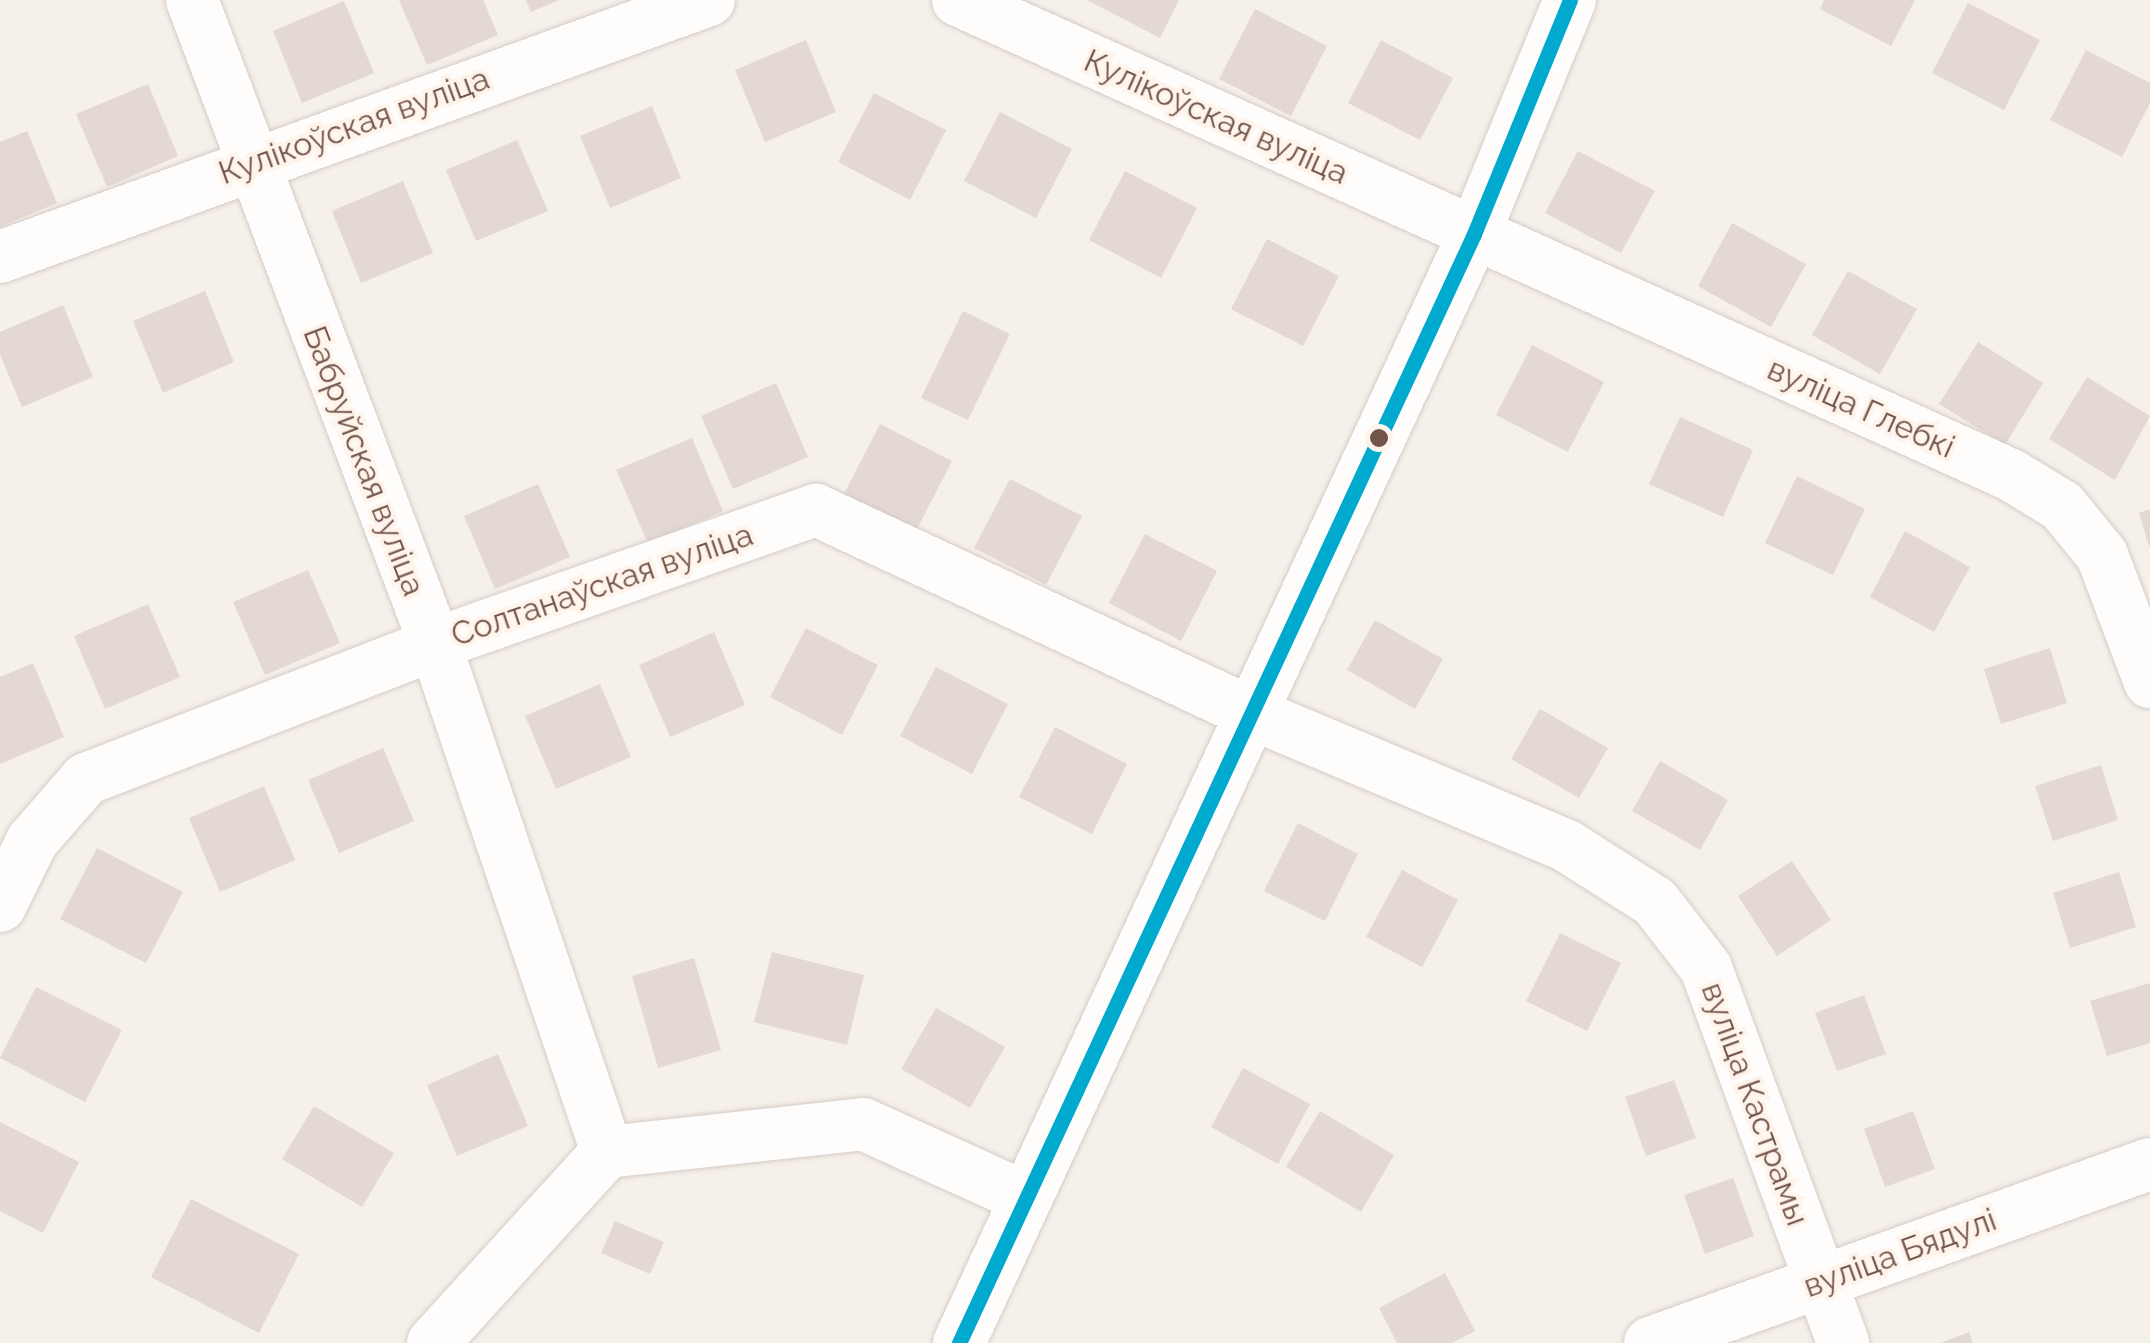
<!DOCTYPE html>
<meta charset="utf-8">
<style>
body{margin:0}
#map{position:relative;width:2150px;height:1343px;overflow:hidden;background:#f6f0ea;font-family:Raleway,sans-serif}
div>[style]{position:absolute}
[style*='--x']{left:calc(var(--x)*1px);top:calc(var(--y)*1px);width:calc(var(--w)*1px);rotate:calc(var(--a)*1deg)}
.building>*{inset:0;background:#e3d8d2}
.roads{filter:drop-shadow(0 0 2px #d5ccc7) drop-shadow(0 0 2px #d5ccc7)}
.minor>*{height:52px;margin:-26px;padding:0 26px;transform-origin:26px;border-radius:26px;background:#fefdfc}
.bus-1>*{height:15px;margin:-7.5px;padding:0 7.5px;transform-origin:7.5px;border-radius:7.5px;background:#00a9ce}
.dots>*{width:28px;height:28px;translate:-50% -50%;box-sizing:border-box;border:5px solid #fef4eb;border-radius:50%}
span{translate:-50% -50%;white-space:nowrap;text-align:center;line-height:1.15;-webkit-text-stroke:8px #fef4eb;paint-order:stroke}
.street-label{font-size:32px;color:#73544b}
</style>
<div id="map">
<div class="building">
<i style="clip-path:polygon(399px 0,483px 0,498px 35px,427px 65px)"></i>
<i style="clip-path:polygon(526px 0,559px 0,531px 12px)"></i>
<i style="clip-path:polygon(1087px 0,1179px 0,1160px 38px)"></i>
<i style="clip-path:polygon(1824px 0,1915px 0,1891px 46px,1820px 9px)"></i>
<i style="clip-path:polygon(344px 1px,374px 73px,302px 103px,273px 31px)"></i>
<i style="clip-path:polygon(1968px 3px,2040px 40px,2004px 110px,1932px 73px)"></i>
<i style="clip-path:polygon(1255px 9px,1327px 46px,1291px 116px,1219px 79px)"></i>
<i style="clip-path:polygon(806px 40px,836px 112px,765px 142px,735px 70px)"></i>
<i style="clip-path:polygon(1381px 40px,1453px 78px,1420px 140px,1348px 103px)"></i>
<i style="clip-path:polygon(2086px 50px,2150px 83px,2150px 103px,2122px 157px,2050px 120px)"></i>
<i style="clip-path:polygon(148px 84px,178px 156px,107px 187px,76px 114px)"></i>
<i style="clip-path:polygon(874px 93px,946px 130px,910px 200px,838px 162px)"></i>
<i style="clip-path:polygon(652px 106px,681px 178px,610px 208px,580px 136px)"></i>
<i style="clip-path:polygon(1000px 112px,1072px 149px,1036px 218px,964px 181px)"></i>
<i style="clip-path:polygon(27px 131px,57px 203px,0 227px,0 142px)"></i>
<i style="clip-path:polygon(517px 140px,548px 211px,476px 241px,446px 170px)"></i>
<i style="clip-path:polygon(1578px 151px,1655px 191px,1621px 253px,1545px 213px)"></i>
<i style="clip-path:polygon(1125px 171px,1197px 208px,1161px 278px,1089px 240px)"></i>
<i style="clip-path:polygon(403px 181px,433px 253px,361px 283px,332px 211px)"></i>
<i style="clip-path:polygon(1732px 223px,1806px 264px,1771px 327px,1698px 286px)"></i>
<i style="clip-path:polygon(1267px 239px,1339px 276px,1303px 346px,1231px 309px)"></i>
<i style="clip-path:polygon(1848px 271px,1917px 309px,1880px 374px,1812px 335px)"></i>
<i style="clip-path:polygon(205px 291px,234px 362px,163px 393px,133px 321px)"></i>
<i style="clip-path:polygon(63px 305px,93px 377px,22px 407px,0 355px,0 332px)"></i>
<i style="clip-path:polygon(963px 311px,1010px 334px,968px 420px,921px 398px)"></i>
<i style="clip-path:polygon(1978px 342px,2043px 383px,2005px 445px,1939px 404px)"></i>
<i style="clip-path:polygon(1532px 345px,1604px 382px,1568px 452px,1496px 415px)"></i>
<i style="clip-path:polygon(2087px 377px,2150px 416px,2115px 480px,2049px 439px)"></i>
<i style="clip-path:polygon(776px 383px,808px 457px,733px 489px,701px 416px)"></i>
<i style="clip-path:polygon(1680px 417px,1753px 450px,1723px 517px,1649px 484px)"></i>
<i style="clip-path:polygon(880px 424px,952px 461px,916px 531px,844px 494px)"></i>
<i style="clip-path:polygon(692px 438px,723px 511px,648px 543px,616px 470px)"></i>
<i style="clip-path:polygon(1797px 476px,1865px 509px,1833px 575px,1765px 543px)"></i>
<i style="clip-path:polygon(1010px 479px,1082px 516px,1046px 585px,974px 548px)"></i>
<i style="clip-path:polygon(538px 484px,570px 557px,495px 589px,464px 516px)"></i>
<i style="clip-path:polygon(2150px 509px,2150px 546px,2149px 546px,2139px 513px)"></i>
<i style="clip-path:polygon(1905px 531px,1970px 567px,1934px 632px,1870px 597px)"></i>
<i style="clip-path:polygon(1145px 534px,1217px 571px,1181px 641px,1109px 603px)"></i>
<i style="clip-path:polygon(308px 570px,340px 643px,265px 675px,233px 602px)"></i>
<i style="clip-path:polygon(148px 604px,180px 677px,105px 709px,74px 636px)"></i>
<i style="clip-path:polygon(1375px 620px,1443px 659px,1415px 709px,1347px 670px)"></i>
<i style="clip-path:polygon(806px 628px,878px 665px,842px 735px,770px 697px)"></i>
<i style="clip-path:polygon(714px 632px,745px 705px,670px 737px,639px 665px)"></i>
<i style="clip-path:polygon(2050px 648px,2067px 703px,2001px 724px,1984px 669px)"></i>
<i style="clip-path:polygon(33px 663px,64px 737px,0 764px,0 677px)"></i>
<i style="clip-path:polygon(936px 667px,1008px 704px,972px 774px,900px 736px)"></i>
<i style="clip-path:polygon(600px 684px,631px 757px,556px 789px,525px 716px)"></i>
<i style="clip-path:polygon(1540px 709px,1608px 748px,1579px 798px,1511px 759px)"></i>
<i style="clip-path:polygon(1055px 727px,1127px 764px,1092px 834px,1019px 797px)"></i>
<i style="clip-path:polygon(383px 748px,414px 821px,339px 853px,308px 780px)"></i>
<i style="clip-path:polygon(1660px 761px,1728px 800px,1700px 850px,1632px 811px)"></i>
<i style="clip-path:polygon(2101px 765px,2118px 820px,2053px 841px,2035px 786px)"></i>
<i style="clip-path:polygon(264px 786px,295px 860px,220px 892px,189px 818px)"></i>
<i style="clip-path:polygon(1298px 823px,1358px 854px,1325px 921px,1264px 891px)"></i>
<i style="clip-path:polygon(97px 848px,183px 892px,146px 963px,60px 919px)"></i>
<i style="clip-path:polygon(1792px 861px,1831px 920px,1777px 956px,1738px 896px)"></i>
<i style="clip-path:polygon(1402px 870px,1458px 900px,1422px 967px,1366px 937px)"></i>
<i style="clip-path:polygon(2119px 872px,2136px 927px,2070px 948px,2053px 893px)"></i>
<i style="clip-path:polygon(1560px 933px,1621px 963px,1587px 1031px,1526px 1001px)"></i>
<i style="clip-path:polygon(772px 952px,864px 975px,847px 1045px,754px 1022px)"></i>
<i style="clip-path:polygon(694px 958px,721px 1050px,658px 1068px,632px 976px)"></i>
<i style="clip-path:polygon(2150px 983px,2150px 1043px,2107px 1056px,2090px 1001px)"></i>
<i style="clip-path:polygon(36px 987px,122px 1030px,85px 1102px,0 1058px)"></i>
<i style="clip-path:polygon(1864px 995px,1886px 1054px,1837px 1071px,1815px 1013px)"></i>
<i style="clip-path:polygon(936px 1008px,1005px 1047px,970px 1108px,901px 1069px)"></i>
<i style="clip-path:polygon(498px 1054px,528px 1126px,457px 1156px,427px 1085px)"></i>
<i style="clip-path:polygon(1243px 1068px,1310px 1104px,1278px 1164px,1211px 1127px)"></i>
<i style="clip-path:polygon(1674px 1080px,1696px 1138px,1646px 1156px,1625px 1097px)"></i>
<i style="clip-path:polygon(314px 1106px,394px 1153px,362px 1207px,282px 1159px)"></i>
<i style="clip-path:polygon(1320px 1111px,1394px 1155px,1361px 1212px,1286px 1167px)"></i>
<i style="clip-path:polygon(1913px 1111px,1935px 1169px,1885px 1187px,1864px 1129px)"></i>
<i style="clip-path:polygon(0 1122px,79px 1162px,43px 1233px,0 1211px)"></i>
<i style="clip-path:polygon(1733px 1178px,1754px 1236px,1705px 1254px,1684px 1195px)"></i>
<i style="clip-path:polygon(191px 1199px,299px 1254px,259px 1333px,151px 1277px)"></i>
<i style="clip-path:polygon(615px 1221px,664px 1242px,650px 1274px,601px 1253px)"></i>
<i style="clip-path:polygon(1445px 1273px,1475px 1331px,1452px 1343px,1397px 1343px,1379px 1308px)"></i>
<i style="clip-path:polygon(1969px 1332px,1973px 1343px,1941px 1343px)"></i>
</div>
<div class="roads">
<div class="minor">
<i style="--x:192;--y:0;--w:688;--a:69.33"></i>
<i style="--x:435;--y:644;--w:536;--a:71.29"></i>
<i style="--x:958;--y:0;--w:1155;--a:24.28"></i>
<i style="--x:2011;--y:475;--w:60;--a:31.3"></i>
<i style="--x:2062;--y:506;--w:63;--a:50.8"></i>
<i style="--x:2102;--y:555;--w:136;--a:69.3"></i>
<i style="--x:0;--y:257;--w:754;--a:-19.92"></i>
<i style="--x:0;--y:906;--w:72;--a:-63.8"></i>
<i style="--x:32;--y:841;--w:82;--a:-48.9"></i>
<i style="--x:86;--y:779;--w:374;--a:-21.1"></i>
<i style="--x:435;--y:644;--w:404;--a:-19.4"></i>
<i style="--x:816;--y:510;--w:480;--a:25"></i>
<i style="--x:1251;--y:713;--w:343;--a:22.8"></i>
<i style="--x:1567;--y:846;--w:104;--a:32.5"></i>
<i style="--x:1655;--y:902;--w:83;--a:52.3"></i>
<i style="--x:1706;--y:968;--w:399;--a:69.9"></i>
<i style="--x:433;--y:1343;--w:258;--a:-47.7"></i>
<i style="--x:607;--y:1152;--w:258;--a:-6.2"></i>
<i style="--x:863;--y:1124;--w:179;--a:24.4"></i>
<i style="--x:959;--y:1343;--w:1223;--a:-65.09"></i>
<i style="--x:1474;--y:234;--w:253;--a:-67.7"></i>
<i style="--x:1650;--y:1343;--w:531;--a:-19.7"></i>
</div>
</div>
<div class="bus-1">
<i style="--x:959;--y:1343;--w:1223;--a:-65.09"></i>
<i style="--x:1474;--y:234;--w:253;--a:-67.7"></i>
</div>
<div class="dots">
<i style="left:1379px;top:438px;background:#73544b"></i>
</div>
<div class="street-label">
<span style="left:1216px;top:117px;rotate:24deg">Кулікоўская вуліца</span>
<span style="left:354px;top:126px;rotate:-20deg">Кулікоўская вуліца</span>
<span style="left:1861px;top:408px;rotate:24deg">вуліца Глебкі</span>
<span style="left:364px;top:461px;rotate:69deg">Бабруйская вуліца</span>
<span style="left:602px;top:585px;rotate:-19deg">Солтанаўская вуліца</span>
<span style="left:1755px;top:1104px;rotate:70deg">вуліца Кастрамы</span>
<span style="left:1900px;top:1253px;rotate:-20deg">вуліца Бядулі</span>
</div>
</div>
